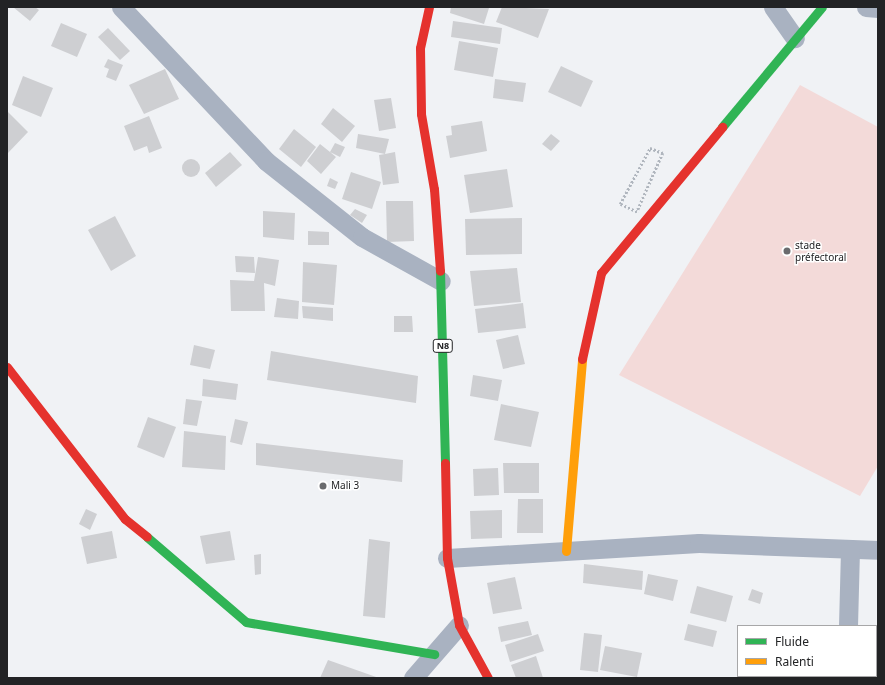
<!DOCTYPE html>
<meta charset="utf-8">
<style>
body{margin:0}
#map{position:relative;width:885px;height:685px;overflow:hidden;background:#f0f2f5;font-family:"Noto Sans",sans-serif}
div>[style]{position:absolute}
[style*='--x']{left:calc(var(--x)*1px);top:calc(var(--y)*1px);width:calc(var(--w)*1px);rotate:calc(var(--a)*1deg)}
.green>*{inset:0;background:#f3dad9}
.building>*{inset:0;background:#cecfd2}
.round{border-radius:50%}
.path>*{height:2.5px;margin-top:-1.25px;transform-origin:0;background:repeating-linear-gradient(90deg,#b0b6be 0 2px,transparent 0 4px)}
.street>*{height:19px;margin:-9.5px;padding:0 9.5px;transform-origin:9.5px;border-radius:9.5px;background:#a9b2c1}
.fast>*{height:9px;margin:-4.5px;padding:0 4.5px;transform-origin:4.5px;border-radius:4.5px;background:#30b455}
.slow>*{height:9px;margin:-4.5px;padding:0 4.5px;transform-origin:4.5px;border-radius:4.5px;background:#ff9f0a}
.jam>*{height:9px;margin:-4.5px;padding:0 4.5px;transform-origin:4.5px;border-radius:4.5px;background:#e5322d}
.dots>*{width:11px;height:11px;translate:-50% -50%;box-sizing:border-box;border:2px solid #fff;border-radius:50%}
span{translate:-50% -50%;white-space:nowrap;text-align:center;line-height:1.15;-webkit-text-stroke:3px #fff;paint-order:stroke}
.shield-label span{padding:1px 3px;background:#fff;border:1px solid;border-radius:3px;-webkit-text-stroke-width:0}
.shield-label{font-size:9px;color:#222325;font-weight:700}
.poi-label{font-size:10px;color:#222325}
.left{translate:0 -50%;text-align:left}
.frame{position:absolute;inset:0;border:8px solid #222325;pointer-events:none}
.legend{position:absolute;left:737px;top:625px;width:140px;height:52px;box-sizing:border-box;background:#fff;border:1px solid #a7a7a8;margin:0;padding:5px 7px;list-style:none;font-size:12px;color:#222325}
.legend li{display:flex;align-items:center;gap:8px;height:20px}
.legend b{width:20px;border:1px solid #a7a7a8}
</style>
<div id="map">
<div class="green">
<i style="clip-path:polygon(800px 85px,878px 127px,878px 466px,860px 496px,619px 375px)"></i>
</div>
<div class="building">
<i style="clip-path:polygon(13px 7px,35px 7px,39px 10px,30px 21px)"></i>
<i style="clip-path:polygon(451px 7px,486px 7px,489px 8px,484px 24px,450px 13px)"></i>
<i style="clip-path:polygon(502px 7px,549px 9px,538px 38px,496px 22px)"></i>
<i style="clip-path:polygon(453px 21px,502px 28px,500px 44px,451px 37px)"></i>
<i style="clip-path:polygon(61px 23px,87px 34px,77px 57px,51px 46px)"></i>
<i style="clip-path:polygon(108px 28px,130px 51px,120px 60px,98px 37px)"></i>
<i style="clip-path:polygon(459px 41px,498px 48px,493px 77px,454px 70px)"></i>
<i style="clip-path:polygon(108px 59px,123px 65px,116px 81px,106px 77px,109px 69px,104px 67px)"></i>
<i style="clip-path:polygon(561px 66px,593px 81px,581px 107px,548px 92px)"></i>
<i style="clip-path:polygon(165px 69px,179px 99px,144px 114px,129px 85px)"></i>
<i style="clip-path:polygon(23px 76px,53px 88px,41px 117px,12px 105px)"></i>
<i style="clip-path:polygon(495px 79px,526px 83px,523px 102px,493px 98px)"></i>
<i style="clip-path:polygon(391px 98px,396px 128px,379px 131px,374px 100px)"></i>
<i style="clip-path:polygon(333px 108px,355px 126px,342px 142px,321px 124px)"></i>
<i style="clip-path:polygon(7px 111px,28px 132px,7px 154px)"></i>
<i style="clip-path:polygon(149px 116px,162px 148px,149px 153px,147px 146px,134px 151px,124px 126px)"></i>
<i style="clip-path:polygon(482px 121px,487px 151px,450px 158px,446px 136px,452px 135px,451px 126px)"></i>
<i style="clip-path:polygon(294px 129px,316px 147px,301px 167px,279px 149px)"></i>
<i style="clip-path:polygon(358px 134px,389px 139px,385px 154px,395px 152px,399px 183px,383px 185px,379px 155px,385px 154px,356px 148px)"></i>
<i style="clip-path:polygon(551px 134px,560px 141px,551px 151px,542px 144px)"></i>
<i style="clip-path:polygon(335px 143px,345px 147px,340px 157px,330px 152px,336px 157px,321px 174px,307px 161px,320px 144px,330px 152px)"></i>
<i style="clip-path:polygon(230px 152px,242px 165px,216px 187px,205px 173px)"></i>
<i class="round" style="left:182px;top:159px;width:18px;height:18px"></i>
<i style="clip-path:polygon(507px 169px,513px 207px,470px 213px,464px 175px)"></i>
<i style="clip-path:polygon(351px 172px,381px 182px,372px 209px,342px 199px)"></i>
<i style="clip-path:polygon(330px 178px,338px 182px,335px 189px,327px 186px)"></i>
<i style="clip-path:polygon(386px 201px,413px 201px,414px 241px,387px 242px)"></i>
<i style="clip-path:polygon(355px 209px,367px 215px,362px 223px,350px 215px)"></i>
<i style="clip-path:polygon(263px 211px,295px 213px,294px 240px,263px 237px)"></i>
<i style="clip-path:polygon(115px 216px,136px 256px,111px 271px,88px 230px)"></i>
<i style="clip-path:polygon(522px 218px,522px 254px,466px 255px,465px 219px)"></i>
<i style="clip-path:polygon(308px 231px,329px 232px,329px 245px,308px 245px)"></i>
<i style="clip-path:polygon(235px 256px,254px 257px,255px 273px,236px 272px)"></i>
<i style="clip-path:polygon(258px 257px,279px 260px,275px 286px,264px 283px,265px 311px,231px 311px,230px 280px,254px 281px)"></i>
<i style="clip-path:polygon(303px 262px,337px 265px,334px 305px,302px 302px)"></i>
<i style="clip-path:polygon(517px 268px,521px 302px,474px 306px,470px 271px)"></i>
<i style="clip-path:polygon(277px 298px,299px 301px,298px 319px,274px 317px)"></i>
<i style="clip-path:polygon(523px 303px,526px 328px,478px 333px,475px 309px)"></i>
<i style="clip-path:polygon(302px 306px,333px 308px,333px 321px,303px 318px)"></i>
<i style="clip-path:polygon(394px 316px,412px 316px,413px 332px,394px 332px)"></i>
<i style="clip-path:polygon(518px 335px,525px 364px,503px 369px,496px 340px)"></i>
<i style="clip-path:polygon(194px 345px,215px 350px,210px 369px,190px 365px)"></i>
<i style="clip-path:polygon(271px 351px,418px 376px,416px 403px,267px 380px)"></i>
<i style="clip-path:polygon(473px 375px,502px 380px,498px 401px,470px 396px)"></i>
<i style="clip-path:polygon(203px 379px,238px 384px,236px 400px,202px 396px)"></i>
<i style="clip-path:polygon(186px 399px,202px 401px,197px 426px,183px 424px)"></i>
<i style="clip-path:polygon(501px 404px,539px 412px,531px 447px,494px 440px)"></i>
<i style="clip-path:polygon(148px 417px,176px 427px,164px 458px,137px 447px)"></i>
<i style="clip-path:polygon(235px 419px,248px 422px,242px 445px,230px 442px)"></i>
<i style="clip-path:polygon(184px 431px,226px 436px,225px 470px,182px 467px)"></i>
<i style="clip-path:polygon(256px 443px,403px 460px,402px 482px,256px 465px)"></i>
<i style="clip-path:polygon(503px 463px,539px 463px,539px 493px,504px 493px)"></i>
<i style="clip-path:polygon(498px 468px,499px 495px,474px 496px,473px 469px)"></i>
<i style="clip-path:polygon(518px 499px,543px 499px,543px 533px,517px 533px)"></i>
<i style="clip-path:polygon(86px 509px,97px 514px,90px 530px,79px 524px)"></i>
<i style="clip-path:polygon(502px 510px,502px 538px,471px 539px,470px 511px)"></i>
<i style="clip-path:polygon(112px 531px,117px 558px,87px 564px,81px 537px)"></i>
<i style="clip-path:polygon(230px 531px,235px 560px,206px 564px,200px 536px)"></i>
<i style="clip-path:polygon(369px 539px,390px 542px,385px 618px,363px 616px)"></i>
<i style="clip-path:polygon(261px 554px,261px 574px,255px 575px,254px 555px)"></i>
<i style="clip-path:polygon(584px 564px,643px 571px,642px 590px,583px 583px)"></i>
<i style="clip-path:polygon(648px 574px,678px 580px,673px 601px,644px 594px)"></i>
<i style="clip-path:polygon(515px 577px,522px 609px,493px 614px,487px 583px)"></i>
<i style="clip-path:polygon(697px 586px,733px 596px,726px 622px,690px 613px)"></i>
<i style="clip-path:polygon(752px 589px,763px 593px,760px 604px,748px 600px)"></i>
<i style="clip-path:polygon(528px 621px,532px 635px,501px 642px,498px 627px)"></i>
<i style="clip-path:polygon(688px 624px,717px 631px,713px 647px,684px 640px)"></i>
<i style="clip-path:polygon(584px 633px,602px 635px,598px 672px,580px 670px)"></i>
<i style="clip-path:polygon(538px 634px,544px 651px,510px 662px,505px 645px)"></i>
<i style="clip-path:polygon(876px 637px,878px 638px,876px 649px)"></i>
<i style="clip-path:polygon(605px 646px,642px 653px,637px 677px,600px 670px)"></i>
<i style="clip-path:polygon(536px 656px,543px 678px,516px 678px,511px 665px)"></i>
<i style="clip-path:polygon(328px 660px,379px 678px,320px 678px)"></i>
</div>
<div class="path">
<i style="--x:650;--y:148;--w:14;--a:21"></i>
<i style="--x:663;--y:153;--w:64;--a:113.8"></i>
<i style="--x:637;--y:212;--w:19;--a:-155"></i>
<i style="--x:620;--y:204;--w:64;--a:-61.8"></i>
</div>
<div class="street">
<i style="--x:121;--y:7;--w:212;--a:46.7"></i>
<i style="--x:266;--y:161;--w:122;--a:38.4"></i>
<i style="--x:362;--y:237;--w:90;--a:29.1"></i>
<i style="--x:773;--y:7;--w:38;--a:55"></i>
<i style="--x:866;--y:7;--w:12;--a:5"></i>
<i style="--x:447;--y:558;--w:252;--a:-3.4"></i>
<i style="--x:699;--y:543;--w:179;--a:2.2"></i>
<i style="--x:848;--y:626;--w:77;--a:-88.5"></i>
<i style="--x:413;--y:678;--w:70;--a:-49"></i>
<i style="--x:847;--y:678;--w:2;--a:-90"></i>
</div>
<div class="fast">
<i style="--x:722;--y:127;--w:156;--a:-50.2"></i>
<i style="--x:440;--y:271;--w:192;--a:88.5"></i>
<i style="--x:147;--y:537;--w:130;--a:40.6"></i>
<i style="--x:246;--y:622;--w:191;--a:9.7"></i>
</div>
<div class="slow">
<i style="--x:566;--y:551;--w:193;--a:-85.2"></i>
</div>
<div class="jam">
<i style="--x:429;--y:7;--w:42;--a:102.4"></i>
<i style="--x:420;--y:48;--w:66;--a:89.1"></i>
<i style="--x:421;--y:114;--w:76;--a:80.2"></i>
<i style="--x:434;--y:189;--w:82;--a:85.8"></i>
<i style="--x:582;--y:359;--w:88;--a:-77.5"></i>
<i style="--x:601;--y:273;--w:190;--a:-50.3"></i>
<i style="--x:7;--y:367;--w:192;--a:52.2"></i>
<i style="--x:125;--y:519;--w:28;--a:39"></i>
<i style="--x:445;--y:463;--w:95;--a:88.8"></i>
<i style="--x:447;--y:558;--w:68;--a:79.8"></i>
<i style="--x:459;--y:625;--w:60;--a:61.3"></i>
</div>
<div class="dots">
<i style="left:787px;top:251px;background:#6a6b6e"></i>
<i style="left:323px;top:486px;background:#6a6b6e"></i>
</div>
<div class="shield-label">
<span style="left:443px;top:346px">N8</span>
</div>
<div class="poi-label">
<span class="left" style="left:795px;top:251px">stade<br>préfectoral</span>
<span class="left" style="left:331px;top:486px">Mali 3</span>
</div>
<div class="frame"></div>
<ul class="legend">
<li><b style="height:5px;background:#30b455"></b>Fluide</li>
<li><b style="height:5px;background:#ff9f0a"></b>Ralenti</li>
</ul>
</div>
